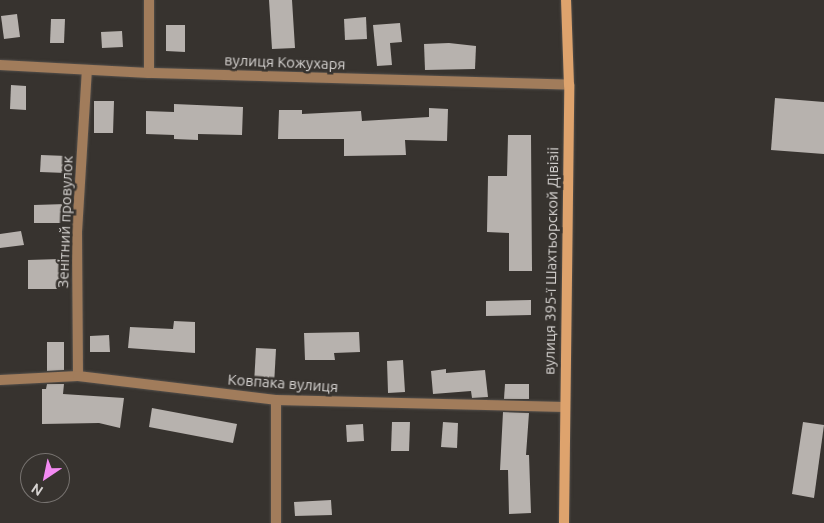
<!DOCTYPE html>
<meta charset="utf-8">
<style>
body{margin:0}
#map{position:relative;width:824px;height:523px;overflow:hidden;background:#37332f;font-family:Ubuntu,sans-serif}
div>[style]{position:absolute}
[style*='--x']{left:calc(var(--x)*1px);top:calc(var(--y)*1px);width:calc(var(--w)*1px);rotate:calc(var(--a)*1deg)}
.building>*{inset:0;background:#b7b2ae}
.roads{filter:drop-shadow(0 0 1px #54504c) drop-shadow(0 0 1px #54504c)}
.street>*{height:10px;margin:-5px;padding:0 5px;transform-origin:5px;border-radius:5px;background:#a17c5b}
.secondary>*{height:10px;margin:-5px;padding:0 5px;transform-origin:5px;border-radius:5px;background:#dea36d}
span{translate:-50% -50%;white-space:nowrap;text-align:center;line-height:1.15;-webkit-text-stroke:5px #37332f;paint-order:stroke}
.street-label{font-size:15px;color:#d7d4d2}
.north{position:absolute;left:20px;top:453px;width:50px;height:50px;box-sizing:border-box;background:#37332f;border:1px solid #777370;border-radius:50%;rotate:214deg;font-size:14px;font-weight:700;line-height:20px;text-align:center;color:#d7d4d2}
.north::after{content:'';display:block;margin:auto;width:18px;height:22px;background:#f38af2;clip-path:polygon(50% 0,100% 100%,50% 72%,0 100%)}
</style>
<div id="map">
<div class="building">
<i style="clip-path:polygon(269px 0,292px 0,295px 48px,272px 49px)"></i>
<i style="clip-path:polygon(17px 14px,20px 37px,4px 39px,1px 16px)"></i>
<i style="clip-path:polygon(366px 17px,367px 39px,345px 40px,344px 19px)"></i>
<i style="clip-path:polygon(51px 19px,65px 19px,64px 43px,50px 43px)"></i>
<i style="clip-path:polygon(400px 23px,402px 42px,390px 43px,392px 65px,377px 66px,373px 25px)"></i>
<i style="clip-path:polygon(166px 25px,185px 25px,185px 52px,166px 51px)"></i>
<i style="clip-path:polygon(122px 31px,123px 47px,102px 48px,101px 32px)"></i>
<i style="clip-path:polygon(449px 43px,476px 46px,475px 69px,425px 70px,424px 44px)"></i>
<i style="clip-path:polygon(11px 85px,26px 86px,26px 110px,10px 109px)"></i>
<i style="clip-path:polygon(775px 98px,824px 102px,824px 154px,771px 150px)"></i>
<i style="clip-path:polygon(94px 101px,114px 101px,113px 133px,94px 133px)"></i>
<i style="clip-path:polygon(174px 104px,243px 107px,242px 135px,198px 134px,198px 140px,174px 139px,174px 135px,146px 134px,146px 111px,174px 112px)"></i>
<i style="clip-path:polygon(429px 108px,448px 109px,447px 141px,405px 140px,406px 155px,344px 156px,344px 139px,278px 139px,279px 110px,302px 110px,302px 114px,361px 111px,362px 121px,429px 117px)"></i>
<i style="clip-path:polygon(508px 135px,531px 135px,532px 271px,509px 271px,509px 233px,487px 232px,488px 176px,507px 176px)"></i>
<i style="clip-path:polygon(41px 155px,67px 156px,66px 173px,40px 172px)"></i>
<i style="clip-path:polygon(66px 204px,66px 223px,34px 223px,34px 205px)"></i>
<i style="clip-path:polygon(21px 231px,24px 245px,0 248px,0 234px)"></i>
<i style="clip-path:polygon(60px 259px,61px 289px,28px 289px,28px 260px)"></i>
<i style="clip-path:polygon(531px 300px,531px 315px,486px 316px,486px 301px)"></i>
<i style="clip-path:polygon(174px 321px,195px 322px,195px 353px,128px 348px,130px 327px,173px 329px)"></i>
<i style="clip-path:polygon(359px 332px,360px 352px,334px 353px,335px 360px,305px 360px,304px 333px)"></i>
<i style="clip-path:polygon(109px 335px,110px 352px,90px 352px,90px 336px)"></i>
<i style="clip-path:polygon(47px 342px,64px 342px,64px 370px,47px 371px)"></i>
<i style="clip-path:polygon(256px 348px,276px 349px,274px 385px,254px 384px)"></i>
<i style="clip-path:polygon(403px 360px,405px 392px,388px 393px,387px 361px)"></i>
<i style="clip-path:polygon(446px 369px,446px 373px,485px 370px,488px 397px,472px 398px,471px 391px,433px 394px,431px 371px)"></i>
<i style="clip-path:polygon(47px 384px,64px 384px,63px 394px,124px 398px,120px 428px,99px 423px,42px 424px,42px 389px,46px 389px)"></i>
<i style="clip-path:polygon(505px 384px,529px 384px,529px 399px,504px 399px)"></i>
<i style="clip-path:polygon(152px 408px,237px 424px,233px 443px,149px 427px)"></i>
<i style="clip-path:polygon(503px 412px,529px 413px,526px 455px,529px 455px,531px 513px,509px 514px,508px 470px,500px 470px)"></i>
<i style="clip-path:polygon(392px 422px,410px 422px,409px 451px,391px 451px)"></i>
<i style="clip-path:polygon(443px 422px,458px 423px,457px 448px,441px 447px)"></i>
<i style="clip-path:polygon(803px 422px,824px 425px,814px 498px,792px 494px)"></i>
<i style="clip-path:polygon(363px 424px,364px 441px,347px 442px,346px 425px)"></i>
<i style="clip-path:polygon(331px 500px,332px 515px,295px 516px,294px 502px)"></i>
</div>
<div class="roads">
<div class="street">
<i style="--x:149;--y:0;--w:73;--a:90"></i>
<i style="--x:0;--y:65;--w:149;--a:3.1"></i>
<i style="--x:149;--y:73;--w:420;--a:1.6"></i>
<i style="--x:78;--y:376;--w:144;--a:-90.4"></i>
<i style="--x:77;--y:232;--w:162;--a:-86.5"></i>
<i style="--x:0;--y:380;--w:78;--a:-2.9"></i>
<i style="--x:78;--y:376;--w:199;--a:6.9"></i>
<i style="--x:276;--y:400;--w:289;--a:1.4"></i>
<i style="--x:276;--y:523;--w:123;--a:-90"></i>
</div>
<div class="secondary">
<i style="--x:564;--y:523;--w:438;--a:-89.3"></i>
<i style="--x:569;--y:85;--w:85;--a:-92"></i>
</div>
</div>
<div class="street-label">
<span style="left:285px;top:62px;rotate:2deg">вулиця Кожухаря</span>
<span style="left:65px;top:222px;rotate:-88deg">Зенітний провулок</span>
<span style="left:551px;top:261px;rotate:-89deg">вулиця 395-ї Шахтьорской Дівізіі</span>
<span style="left:283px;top:383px;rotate:4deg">Ковпака вулиця</span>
</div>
<div class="north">N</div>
</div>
